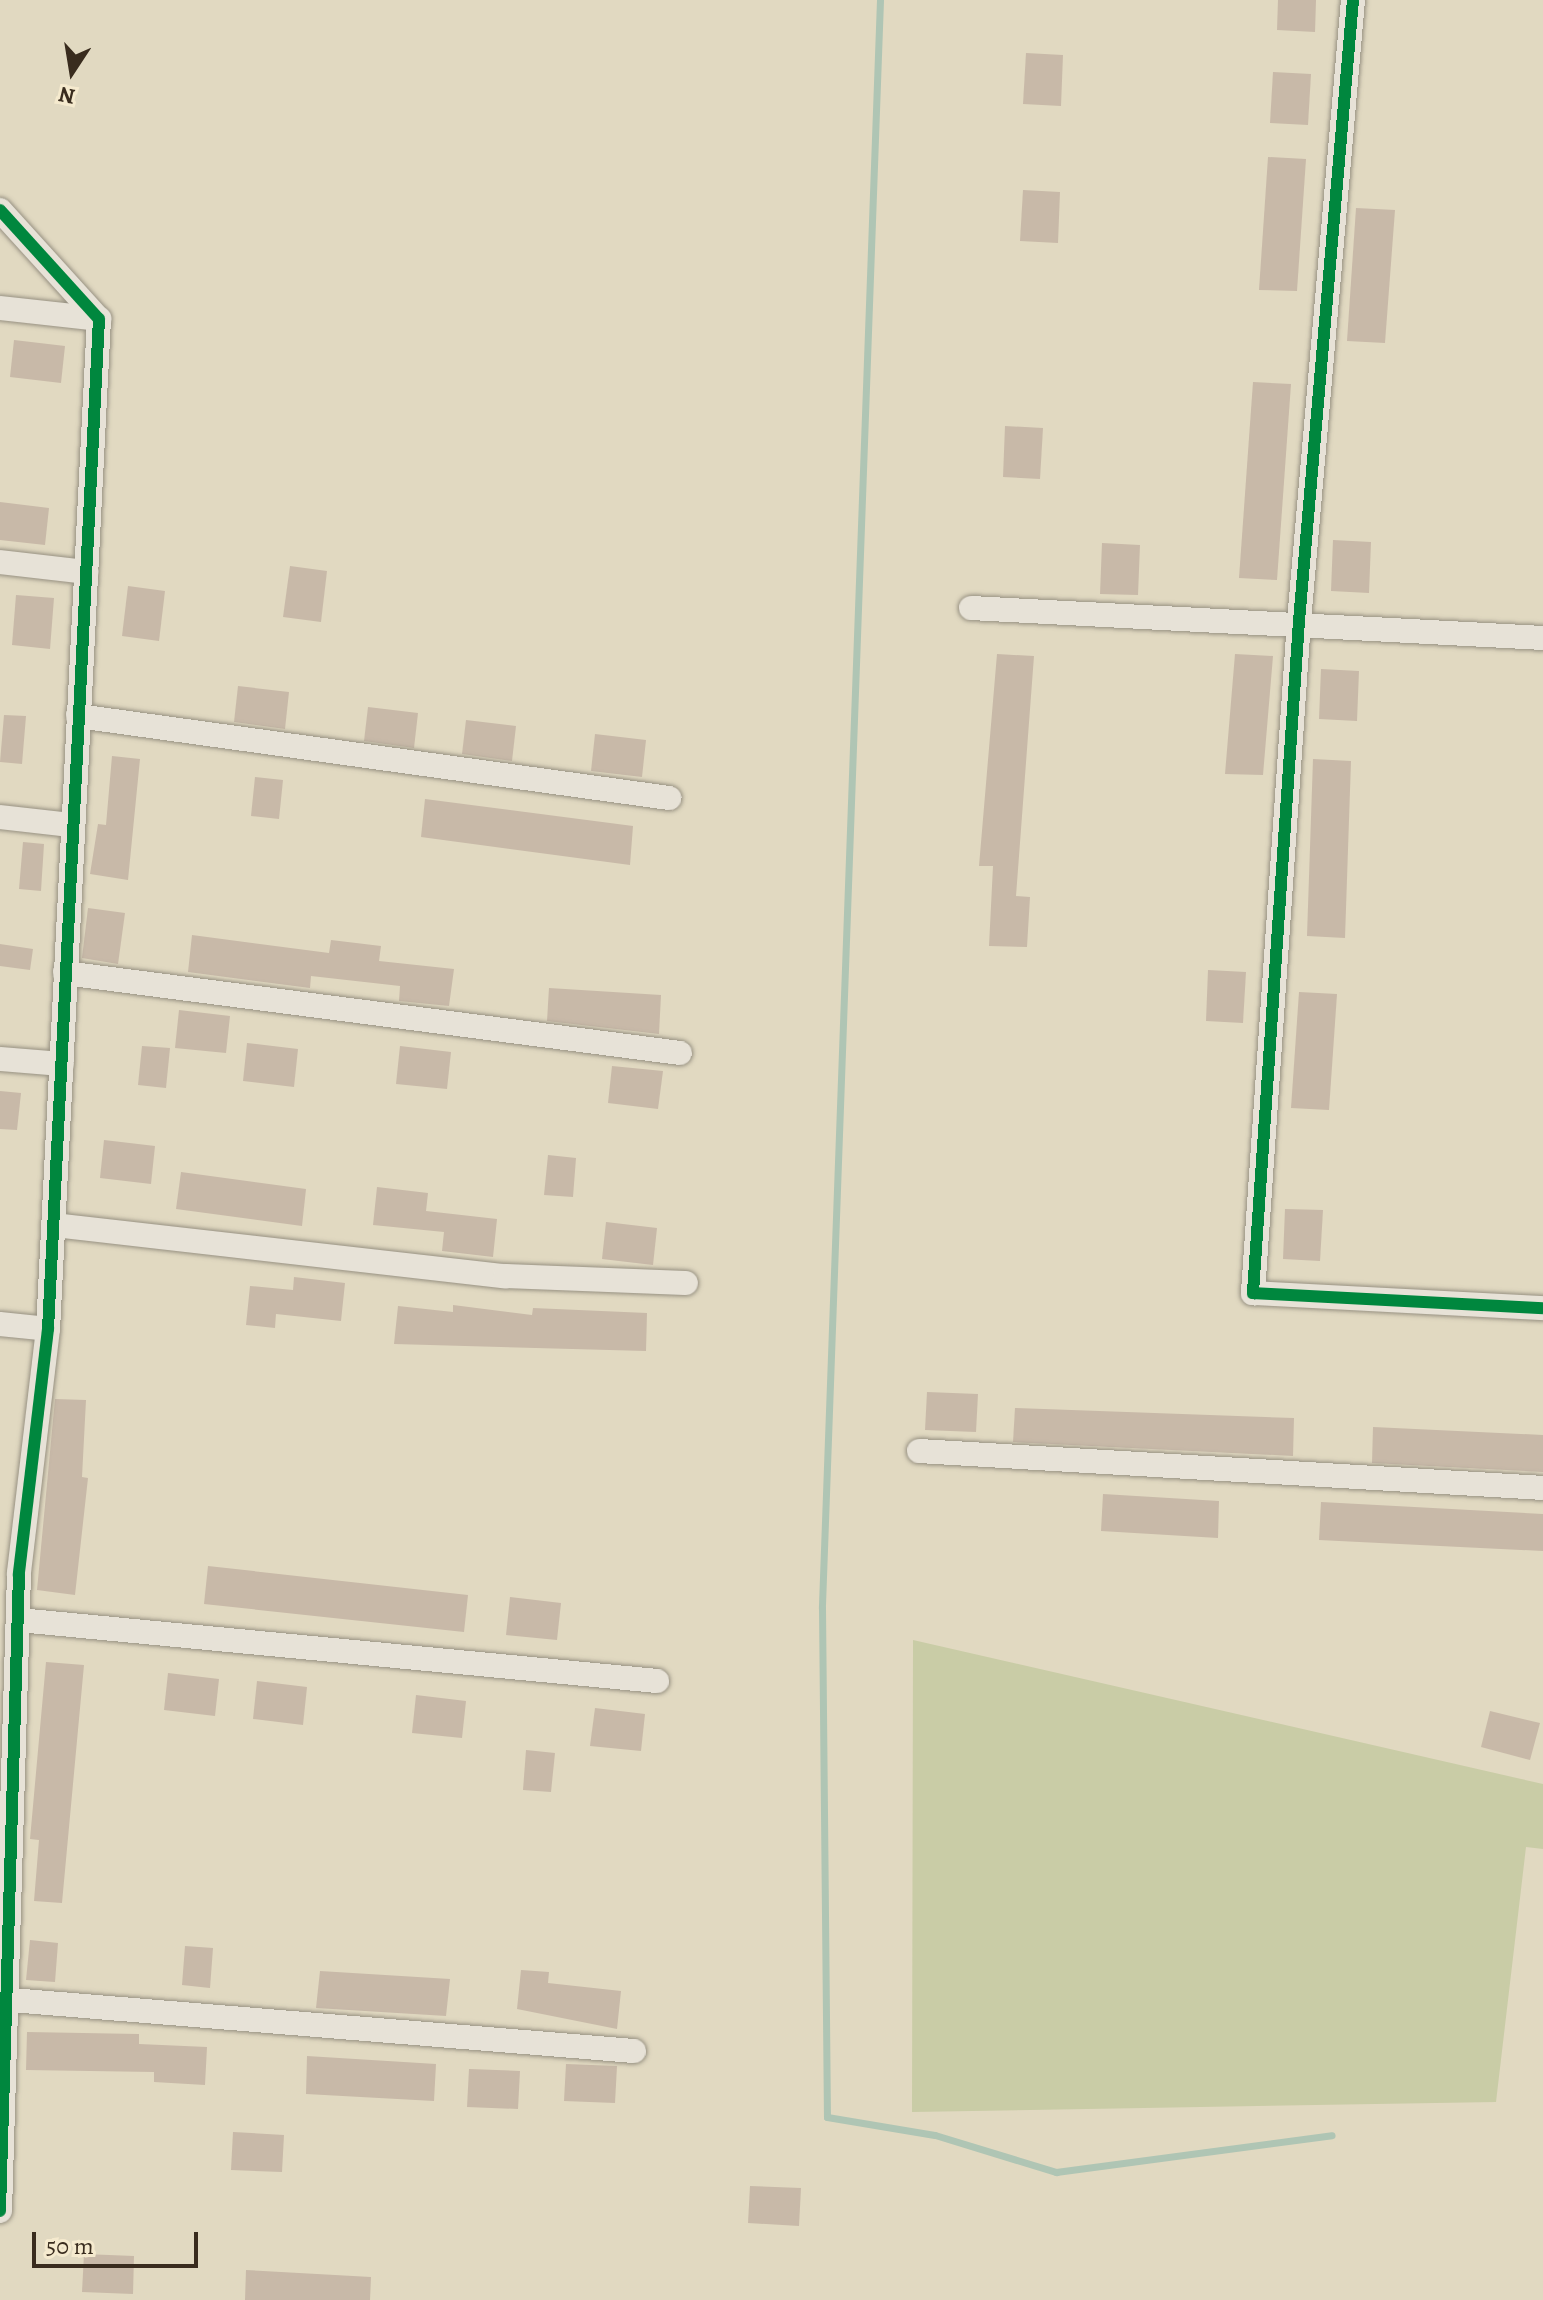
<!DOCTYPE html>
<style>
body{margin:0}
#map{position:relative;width:1543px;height:2300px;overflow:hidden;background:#e1d9c1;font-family:Alegreya,serif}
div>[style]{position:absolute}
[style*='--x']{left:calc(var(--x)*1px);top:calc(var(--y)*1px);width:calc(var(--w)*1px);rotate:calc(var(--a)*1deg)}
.green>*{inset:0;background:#c9cca6}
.stream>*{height:7px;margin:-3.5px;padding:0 3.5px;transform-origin:3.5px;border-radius:3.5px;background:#afc5b4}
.building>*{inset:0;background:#c8b9a8}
.roads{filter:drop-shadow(0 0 2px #979182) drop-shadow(0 0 2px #979182)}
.minor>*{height:24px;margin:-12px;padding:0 12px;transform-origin:12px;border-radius:12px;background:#e7e2d7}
.cycleway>*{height:12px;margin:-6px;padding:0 6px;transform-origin:6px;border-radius:6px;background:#00873e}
span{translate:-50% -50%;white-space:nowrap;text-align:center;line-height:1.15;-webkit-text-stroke:8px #f5eace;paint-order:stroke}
.north{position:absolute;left:32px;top:32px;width:80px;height:80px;-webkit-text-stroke:6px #f5eace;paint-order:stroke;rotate:192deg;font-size:22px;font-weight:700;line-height:32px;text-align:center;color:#392c1e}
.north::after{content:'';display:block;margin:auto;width:28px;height:36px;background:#392c1e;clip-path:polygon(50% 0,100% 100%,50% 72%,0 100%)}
.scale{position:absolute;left:32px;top:2232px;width:166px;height:36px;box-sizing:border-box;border:4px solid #392c1e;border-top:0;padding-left:10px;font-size:24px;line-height:28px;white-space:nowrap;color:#392c1e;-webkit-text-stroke:6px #f5eace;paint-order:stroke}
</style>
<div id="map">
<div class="green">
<i style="clip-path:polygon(913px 1640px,1543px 1784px,1543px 1849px,1526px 1847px,1496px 2102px,912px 2112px)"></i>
</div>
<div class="stream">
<i style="--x:880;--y:0;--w:1609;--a:92.07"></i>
<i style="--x:822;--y:1608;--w:509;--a:89.44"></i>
<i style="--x:827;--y:2117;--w:109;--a:9.5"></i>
<i style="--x:935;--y:2135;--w:127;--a:17"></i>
<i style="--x:1056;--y:2172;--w:278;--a:-7.6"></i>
</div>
<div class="building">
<i style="clip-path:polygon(1278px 0,1316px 0,1315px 32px,1277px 30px)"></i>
<i style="clip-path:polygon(1026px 53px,1063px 55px,1061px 106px,1023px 104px)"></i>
<i style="clip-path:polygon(1273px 72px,1311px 74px,1308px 125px,1270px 123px)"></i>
<i style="clip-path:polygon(1268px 157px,1306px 159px,1297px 291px,1259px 290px)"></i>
<i style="clip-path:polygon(1023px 190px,1060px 192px,1058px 243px,1020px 241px)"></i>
<i style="clip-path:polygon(1356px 208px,1395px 210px,1385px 343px,1347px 341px)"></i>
<i style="clip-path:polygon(14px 340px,65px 346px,61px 383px,10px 377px)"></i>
<i style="clip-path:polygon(1253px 382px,1291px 384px,1277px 580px,1239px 578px)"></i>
<i style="clip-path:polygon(1005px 426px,1043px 428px,1040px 479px,1003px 477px)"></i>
<i style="clip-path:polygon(0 502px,49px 508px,45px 545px,0 540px)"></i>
<i style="clip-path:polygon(1333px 540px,1371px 542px,1369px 593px,1331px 591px)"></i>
<i style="clip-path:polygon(1102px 543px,1140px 545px,1138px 595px,1100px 594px)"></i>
<i style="clip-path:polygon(290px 566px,327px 571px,321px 622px,283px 617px)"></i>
<i style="clip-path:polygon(128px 586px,165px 591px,159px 641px,122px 636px)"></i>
<i style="clip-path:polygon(16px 595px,54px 598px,50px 649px,12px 645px)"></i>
<i style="clip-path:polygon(997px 654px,1034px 656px,1016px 896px,1030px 897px,1027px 947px,989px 946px,993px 866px,979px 866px)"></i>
<i style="clip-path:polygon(1235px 654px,1273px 656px,1263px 775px,1225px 774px)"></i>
<i style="clip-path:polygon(1321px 669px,1359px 671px,1357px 721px,1319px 719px)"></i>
<i style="clip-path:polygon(238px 686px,289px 692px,285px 729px,234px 722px)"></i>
<i style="clip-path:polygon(368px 707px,418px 713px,414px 748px,364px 741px)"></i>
<i style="clip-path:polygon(4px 715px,26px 716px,22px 764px,0 762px)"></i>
<i style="clip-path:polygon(466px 720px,516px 726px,512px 761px,462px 754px)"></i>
<i style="clip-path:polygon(595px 734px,646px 740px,642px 777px,591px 771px)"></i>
<i style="clip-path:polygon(112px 756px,140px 759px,128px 880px,90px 874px,98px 824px,106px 825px)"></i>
<i style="clip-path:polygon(1313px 759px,1351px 761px,1345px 938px,1307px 936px)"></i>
<i style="clip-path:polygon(255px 777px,283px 780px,279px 819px,251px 816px)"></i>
<i style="clip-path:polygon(425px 799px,633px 826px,630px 865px,421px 837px)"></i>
<i style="clip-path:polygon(23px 842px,44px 844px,41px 891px,19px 889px)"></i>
<i style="clip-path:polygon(88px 908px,125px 913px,118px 964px,82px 958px)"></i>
<i style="clip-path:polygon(192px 935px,329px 953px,331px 940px,381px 946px,379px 961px,454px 969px,449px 1006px,399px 1001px,400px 986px,311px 976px,310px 988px,188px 972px)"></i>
<i style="clip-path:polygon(0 944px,33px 949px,30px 970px,0 966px)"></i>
<i style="clip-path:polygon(1208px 970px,1246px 972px,1243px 1023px,1206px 1021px)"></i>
<i style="clip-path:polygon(549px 988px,661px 995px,659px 1034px,547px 1021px)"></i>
<i style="clip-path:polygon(1299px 992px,1337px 994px,1329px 1110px,1291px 1108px)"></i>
<i style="clip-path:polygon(179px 1010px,230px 1016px,226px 1053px,175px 1048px)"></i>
<i style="clip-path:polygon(247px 1043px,298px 1049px,294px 1087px,243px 1081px)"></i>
<i style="clip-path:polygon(142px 1046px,170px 1048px,166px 1088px,138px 1085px)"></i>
<i style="clip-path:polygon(400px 1046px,451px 1052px,447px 1089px,396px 1084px)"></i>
<i style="clip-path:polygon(612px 1066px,663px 1071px,658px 1109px,608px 1103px)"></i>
<i style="clip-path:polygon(0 1091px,21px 1093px,17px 1130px,0 1129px)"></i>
<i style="clip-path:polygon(104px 1140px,155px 1146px,151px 1184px,100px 1178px)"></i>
<i style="clip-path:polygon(548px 1155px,576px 1158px,573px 1197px,544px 1195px)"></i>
<i style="clip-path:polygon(181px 1172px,306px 1189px,302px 1226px,176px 1209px)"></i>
<i style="clip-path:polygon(377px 1187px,428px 1193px,426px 1211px,497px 1219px,493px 1257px,442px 1251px,444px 1232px,373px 1225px)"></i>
<i style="clip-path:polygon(1285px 1209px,1323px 1210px,1320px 1261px,1283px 1259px)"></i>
<i style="clip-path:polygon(606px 1222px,657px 1228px,653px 1265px,602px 1259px)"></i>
<i style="clip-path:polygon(294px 1277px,345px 1283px,341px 1321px,276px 1314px,275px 1328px,246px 1325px,250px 1286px,293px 1290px)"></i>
<i style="clip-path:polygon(453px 1305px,532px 1315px,533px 1308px,647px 1313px,646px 1351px,394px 1344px,398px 1306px,453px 1312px)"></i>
<i style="clip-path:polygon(927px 1392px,978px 1394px,976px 1432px,925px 1430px)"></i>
<i style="clip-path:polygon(55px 1399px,86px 1400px,82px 1477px,88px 1478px,75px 1595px,37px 1590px)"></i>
<i style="clip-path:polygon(1015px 1408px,1294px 1418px,1293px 1456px,1013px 1442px)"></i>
<i style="clip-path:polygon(1373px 1427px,1543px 1435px,1543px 1472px,1372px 1463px)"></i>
<i style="clip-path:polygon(1103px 1494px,1219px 1501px,1218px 1538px,1101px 1531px)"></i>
<i style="clip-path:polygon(1321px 1502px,1543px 1514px,1543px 1551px,1319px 1540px)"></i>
<i style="clip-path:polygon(208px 1566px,468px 1595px,464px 1632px,204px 1604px)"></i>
<i style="clip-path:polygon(510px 1597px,561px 1603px,557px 1640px,506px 1635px)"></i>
<i style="clip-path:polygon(46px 1662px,84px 1665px,62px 1903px,34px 1901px,39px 1840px,30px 1839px)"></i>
<i style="clip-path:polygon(168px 1673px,219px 1679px,215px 1716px,164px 1710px)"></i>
<i style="clip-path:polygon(257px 1681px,307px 1687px,303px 1725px,253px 1719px)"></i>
<i style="clip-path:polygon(416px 1695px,466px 1701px,462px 1738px,412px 1733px)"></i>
<i style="clip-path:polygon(595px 1708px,645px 1714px,641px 1751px,590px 1746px)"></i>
<i style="clip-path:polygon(1490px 1711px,1540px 1723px,1530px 1760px,1481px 1747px)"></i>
<i style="clip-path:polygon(526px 1750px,555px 1753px,551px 1792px,523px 1790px)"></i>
<i style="clip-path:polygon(30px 1940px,58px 1943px,55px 1982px,26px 1980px)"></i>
<i style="clip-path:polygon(185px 1946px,213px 1948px,210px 1988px,182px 1985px)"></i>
<i style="clip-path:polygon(521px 1970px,549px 1972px,548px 1983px,621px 1991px,617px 2029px,517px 2009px)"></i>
<i style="clip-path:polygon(320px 1971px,450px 1979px,446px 2016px,316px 2008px)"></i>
<i style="clip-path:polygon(27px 2032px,139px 2034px,139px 2044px,207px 2047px,205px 2085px,154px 2082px,154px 2072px,26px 2070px)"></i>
<i style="clip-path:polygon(307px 2056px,436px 2064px,434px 2101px,306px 2094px)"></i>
<i style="clip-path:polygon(566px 2064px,617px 2066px,615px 2103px,564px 2101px)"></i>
<i style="clip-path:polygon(469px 2069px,520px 2071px,518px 2109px,467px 2107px)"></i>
<i style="clip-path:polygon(233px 2132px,284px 2135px,282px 2172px,231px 2170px)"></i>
<i style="clip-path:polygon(750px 2186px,801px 2188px,799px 2226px,748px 2223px)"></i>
<i style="clip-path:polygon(84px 2254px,134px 2256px,133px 2294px,82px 2292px)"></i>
<i style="clip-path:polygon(246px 2270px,371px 2277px,370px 2300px,245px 2300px)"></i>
</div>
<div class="roads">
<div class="minor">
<i style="--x:1353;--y:0;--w:623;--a:94.97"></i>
<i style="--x:1299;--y:621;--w:674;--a:93.92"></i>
<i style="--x:1253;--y:1293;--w:290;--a:3"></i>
<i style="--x:0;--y:210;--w:147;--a:47.8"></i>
<i style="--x:99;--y:319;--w:1011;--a:92.89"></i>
<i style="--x:48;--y:1329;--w:247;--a:96.8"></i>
<i style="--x:19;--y:1574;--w:637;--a:91.71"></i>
<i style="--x:0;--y:308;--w:100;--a:6.3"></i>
<i style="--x:0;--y:562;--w:87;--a:6.6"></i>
<i style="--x:971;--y:608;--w:573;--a:3"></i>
<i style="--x:78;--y:716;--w:597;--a:7.9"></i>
<i style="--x:0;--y:817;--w:70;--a:6.5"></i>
<i style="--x:65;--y:973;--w:620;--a:7.41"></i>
<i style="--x:0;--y:1059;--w:62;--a:4.6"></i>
<i style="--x:54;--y:1225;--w:454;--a:6.5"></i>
<i style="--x:505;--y:1276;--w:181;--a:2.2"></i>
<i style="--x:0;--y:1324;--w:48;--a:5.9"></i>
<i style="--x:919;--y:1451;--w:625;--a:3.39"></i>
<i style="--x:19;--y:1620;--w:641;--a:5.46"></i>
<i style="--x:11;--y:2000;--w:625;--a:4.68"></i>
</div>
</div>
<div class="cycleway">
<i style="--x:1353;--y:0;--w:623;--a:94.97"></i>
<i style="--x:1299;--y:621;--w:674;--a:93.92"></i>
<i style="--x:1253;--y:1293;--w:290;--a:3"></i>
<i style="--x:0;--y:210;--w:147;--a:47.8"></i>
<i style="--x:99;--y:319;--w:1011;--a:92.89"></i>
<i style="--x:48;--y:1329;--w:247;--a:96.8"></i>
<i style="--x:19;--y:1574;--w:637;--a:91.71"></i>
</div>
<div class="north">N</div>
<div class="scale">50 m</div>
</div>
